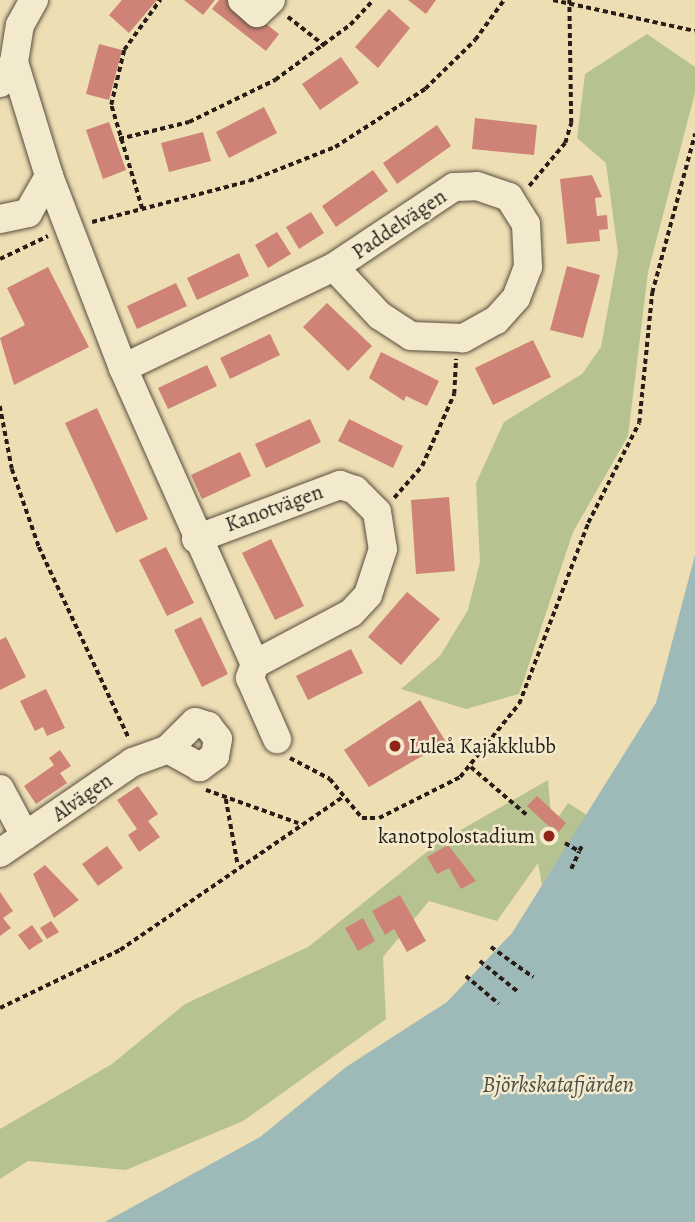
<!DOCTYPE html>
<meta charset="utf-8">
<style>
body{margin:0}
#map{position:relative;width:695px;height:1222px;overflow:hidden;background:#eddeb4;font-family:Alegreya,serif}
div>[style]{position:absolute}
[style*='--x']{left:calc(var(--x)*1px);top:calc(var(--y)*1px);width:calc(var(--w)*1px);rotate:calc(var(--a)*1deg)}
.green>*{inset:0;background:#b6c28f}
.water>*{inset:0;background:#9dbab8}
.building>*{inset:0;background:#ce8376}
.path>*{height:3.5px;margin-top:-1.75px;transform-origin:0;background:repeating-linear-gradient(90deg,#281e17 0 5px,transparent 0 8.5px)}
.roads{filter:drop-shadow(0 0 2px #594e3e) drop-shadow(0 0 2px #594e3e)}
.minor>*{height:28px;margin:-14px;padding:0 14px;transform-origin:14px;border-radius:14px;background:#f3eace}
.dots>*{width:19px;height:19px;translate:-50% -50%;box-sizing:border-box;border:4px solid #f3eace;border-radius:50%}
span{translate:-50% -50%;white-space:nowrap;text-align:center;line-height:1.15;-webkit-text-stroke:5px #f3eace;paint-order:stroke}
.street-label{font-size:21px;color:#281e17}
.poi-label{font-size:21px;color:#281e17}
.left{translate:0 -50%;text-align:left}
.right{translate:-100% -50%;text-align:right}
.water-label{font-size:23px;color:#4b4d47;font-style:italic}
</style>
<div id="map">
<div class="green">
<i style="clip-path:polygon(647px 34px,695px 67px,695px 93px,648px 272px,628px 436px,573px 532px,519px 694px,466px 709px,401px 689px,440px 656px,468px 610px,480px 562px,476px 483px,504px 422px,582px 374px,601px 347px,618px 253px,606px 163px,577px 138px,585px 74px)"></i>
<i style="clip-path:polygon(548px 780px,552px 826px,568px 803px,587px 815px,542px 885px,538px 863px,497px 921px,429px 901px,383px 957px,386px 1019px,243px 1121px,126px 1170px,28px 1161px,0 1179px,0 1129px,112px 1064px,185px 1004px,308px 947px,438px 843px)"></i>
</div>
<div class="water">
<i style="clip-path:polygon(695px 555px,695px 1222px,105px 1222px,260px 1137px,346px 1067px,447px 1002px,512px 933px,656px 703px)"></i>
</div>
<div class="building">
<i style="clip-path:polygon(122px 0,157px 0,129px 33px,109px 15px)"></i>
<i style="clip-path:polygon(184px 0,215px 0,203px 15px)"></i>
<i style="clip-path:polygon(219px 0,235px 0,279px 34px,266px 51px,212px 9px)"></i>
<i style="clip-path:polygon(408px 0,436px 0,426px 14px)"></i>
<i style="clip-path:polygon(389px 9px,410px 28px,378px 68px,355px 47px)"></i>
<i style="clip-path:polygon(99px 44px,122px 50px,109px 100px,86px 94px)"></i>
<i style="clip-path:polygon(341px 57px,359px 83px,320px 110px,302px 84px)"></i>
<i style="clip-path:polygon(264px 107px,277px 133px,229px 158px,216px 132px)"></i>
<i style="clip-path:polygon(475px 118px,537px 125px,534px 155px,472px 149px)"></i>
<i style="clip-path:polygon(109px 122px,126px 170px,103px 179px,86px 130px)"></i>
<i style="clip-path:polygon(437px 125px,451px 146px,397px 184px,383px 163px)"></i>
<i style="clip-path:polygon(203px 132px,211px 161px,169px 172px,161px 143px)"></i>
<i style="clip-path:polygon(373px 170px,388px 191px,336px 227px,322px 206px)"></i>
<i style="clip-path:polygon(592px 175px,602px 197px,595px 198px,597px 216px,607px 215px,608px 229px,599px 230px,600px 241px,567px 244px,560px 179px)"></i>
<i style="clip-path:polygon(311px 212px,324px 233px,299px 249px,286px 227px)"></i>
<i style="clip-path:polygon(277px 232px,291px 254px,268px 268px,255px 245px)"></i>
<i style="clip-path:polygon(239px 253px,249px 276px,197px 300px,187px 278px)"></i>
<i style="clip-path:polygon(567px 266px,600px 275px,583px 338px,550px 330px)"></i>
<i style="clip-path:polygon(48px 267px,89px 347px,14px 385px,0 338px,25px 325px,7px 288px)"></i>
<i style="clip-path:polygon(176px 283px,187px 306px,137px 329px,127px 306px)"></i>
<i style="clip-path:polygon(327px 303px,372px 346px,348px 371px,303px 327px)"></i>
<i style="clip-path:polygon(270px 334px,280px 355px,230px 379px,220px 358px)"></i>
<i style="clip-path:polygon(533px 340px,551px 377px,493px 405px,475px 368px)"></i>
<i style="clip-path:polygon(381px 352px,439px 381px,427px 406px,406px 396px,404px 401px,369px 378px)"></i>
<i style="clip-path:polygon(207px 365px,217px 386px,168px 409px,158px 388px)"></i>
<i style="clip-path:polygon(97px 408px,148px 519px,116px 533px,65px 423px)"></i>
<i style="clip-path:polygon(310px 419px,321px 442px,266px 468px,255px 444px)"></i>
<i style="clip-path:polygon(349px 419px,403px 446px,393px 468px,338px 441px)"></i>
<i style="clip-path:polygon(240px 452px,251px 476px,202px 499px,191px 475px)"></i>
<i style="clip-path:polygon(449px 497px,455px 571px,416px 574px,411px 500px)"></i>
<i style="clip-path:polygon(271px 539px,304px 606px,275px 620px,242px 553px)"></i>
<i style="clip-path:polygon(166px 547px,194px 603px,167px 616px,139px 560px)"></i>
<i style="clip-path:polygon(407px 592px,440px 619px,401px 665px,368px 637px)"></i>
<i style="clip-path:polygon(201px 617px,228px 674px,202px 687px,174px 630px)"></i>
<i style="clip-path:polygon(6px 637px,26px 677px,0 690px,0 640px)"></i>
<i style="clip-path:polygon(351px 649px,363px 673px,308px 700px,296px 676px)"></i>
<i style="clip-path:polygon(46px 689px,65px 728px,47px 736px,43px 727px,35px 731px,20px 701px)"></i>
<i style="clip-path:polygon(420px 700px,446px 742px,369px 787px,344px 750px)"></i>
<i style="clip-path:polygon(60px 750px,71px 766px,60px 773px,67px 783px,36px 804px,24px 786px,54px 765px,49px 758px)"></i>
<i style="clip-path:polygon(138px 786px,158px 814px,148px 821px,160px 837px,139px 852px,128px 835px,137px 829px,117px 800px)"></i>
<i style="clip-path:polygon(537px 796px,566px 823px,557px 834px,527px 806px)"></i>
<i style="clip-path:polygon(448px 845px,476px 881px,461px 889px,449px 868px,437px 874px,427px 857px)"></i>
<i style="clip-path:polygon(107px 846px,123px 868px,98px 886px,82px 864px)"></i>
<i style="clip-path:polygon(45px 865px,79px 900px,54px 918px,33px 874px)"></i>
<i style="clip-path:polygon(0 892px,13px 911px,3px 918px,11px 928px,0 936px)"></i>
<i style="clip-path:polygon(400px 895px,426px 941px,407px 952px,394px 929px,385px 935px,372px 911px)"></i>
<i style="clip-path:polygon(363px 918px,375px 941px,358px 951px,345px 928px)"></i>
<i style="clip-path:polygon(51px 921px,59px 932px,47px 939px,40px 928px)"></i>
<i style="clip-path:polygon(32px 925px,43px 941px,29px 950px,18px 935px)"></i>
</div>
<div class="path">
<i style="--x:553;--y:0;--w:145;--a:12.3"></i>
<i style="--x:288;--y:17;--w:47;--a:38.1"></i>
<i style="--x:119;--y:139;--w:72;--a:-13.7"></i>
<i style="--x:189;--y:122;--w:96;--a:-26"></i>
<i style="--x:275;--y:80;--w:93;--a:-36.3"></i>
<i style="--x:350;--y:25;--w:34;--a:-47"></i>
<i style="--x:529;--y:186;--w:56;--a:-50.1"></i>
<i style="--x:565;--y:143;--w:21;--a:-73"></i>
<i style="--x:571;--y:123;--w:123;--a:-90.9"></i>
<i style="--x:142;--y:209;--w:109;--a:-106.6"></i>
<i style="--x:111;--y:105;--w:57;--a:-76.7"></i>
<i style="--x:124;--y:50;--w:62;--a:-54.2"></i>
<i style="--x:92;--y:222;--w:162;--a:-14.6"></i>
<i style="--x:249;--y:181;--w:92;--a:-21.6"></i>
<i style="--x:335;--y:147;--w:107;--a:-32.8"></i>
<i style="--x:425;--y:89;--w:70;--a:-44.4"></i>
<i style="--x:475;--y:40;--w:49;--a:-54.1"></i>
<i style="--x:0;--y:259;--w:53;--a:-25.6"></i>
<i style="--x:0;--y:406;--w:64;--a:79.2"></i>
<i style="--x:12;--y:469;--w:83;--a:70.9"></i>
<i style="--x:39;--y:547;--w:211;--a:64.8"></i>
<i style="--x:394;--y:498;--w:43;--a:-48.8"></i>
<i style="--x:422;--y:466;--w:79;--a:-66"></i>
<i style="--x:454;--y:394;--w:35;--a:-87"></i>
<i style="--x:290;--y:758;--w:45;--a:27.7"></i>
<i style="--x:330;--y:779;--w:50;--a:50.6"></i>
<i style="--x:362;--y:818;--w:17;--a:0"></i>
<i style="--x:379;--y:818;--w:91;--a:-26.8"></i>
<i style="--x:460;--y:777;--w:94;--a:-51.1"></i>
<i style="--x:519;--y:704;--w:194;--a:-69.1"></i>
<i style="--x:588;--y:523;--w:112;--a:-63"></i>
<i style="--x:639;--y:423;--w:131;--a:-84.3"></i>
<i style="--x:652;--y:293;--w:165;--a:-74.9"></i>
<i style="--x:471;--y:767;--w:75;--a:40.7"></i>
<i style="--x:206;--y:790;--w:98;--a:19.7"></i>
<i style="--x:226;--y:799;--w:68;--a:79.8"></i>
<i style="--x:565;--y:843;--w:16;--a:30"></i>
<i style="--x:579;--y:851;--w:8;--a:-60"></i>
<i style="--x:571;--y:869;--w:19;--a:-65"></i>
<i style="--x:491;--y:947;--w:52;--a:35.5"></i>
<i style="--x:480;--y:961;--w:48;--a:39"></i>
<i style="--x:466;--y:976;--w:43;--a:40.3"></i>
<i style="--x:0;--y:1008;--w:133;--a:-25.8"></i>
<i style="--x:120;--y:950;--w:270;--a:-34.5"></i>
</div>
<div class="roads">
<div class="minor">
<i style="--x:242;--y:0;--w:20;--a:41"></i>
<i style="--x:257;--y:13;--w:19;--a:-43"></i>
<i style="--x:14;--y:62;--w:119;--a:72.9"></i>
<i style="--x:49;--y:176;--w:206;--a:68.9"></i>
<i style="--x:123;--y:368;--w:324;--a:66"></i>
<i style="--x:255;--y:664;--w:15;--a:110"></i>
<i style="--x:250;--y:678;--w:67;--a:66.1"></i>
<i style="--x:0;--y:83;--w:25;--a:-56"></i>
<i style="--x:14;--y:62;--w:37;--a:-81"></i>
<i style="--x:20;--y:25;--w:29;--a:-61"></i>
<i style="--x:0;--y:219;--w:29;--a:-12"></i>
<i style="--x:28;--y:213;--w:43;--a:-60.4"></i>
<i style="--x:123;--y:368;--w:234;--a:-25.6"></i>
<i style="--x:334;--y:267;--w:144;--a:-33.7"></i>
<i style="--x:454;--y:187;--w:23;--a:-2"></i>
<i style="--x:477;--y:186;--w:34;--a:19"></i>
<i style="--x:509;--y:197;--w:32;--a:58"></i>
<i style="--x:526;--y:224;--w:43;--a:87.3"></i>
<i style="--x:528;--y:267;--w:33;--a:111"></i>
<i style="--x:516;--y:298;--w:30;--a:132"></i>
<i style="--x:496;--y:320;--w:38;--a:151"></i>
<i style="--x:463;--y:338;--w:52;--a:-177.8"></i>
<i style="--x:411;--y:336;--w:37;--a:-147"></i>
<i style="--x:380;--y:316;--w:67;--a:-133.2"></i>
<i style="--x:196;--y:539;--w:154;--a:-20.6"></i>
<i style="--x:340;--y:485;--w:16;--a:18"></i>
<i style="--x:355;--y:490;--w:31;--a:45"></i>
<i style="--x:377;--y:512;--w:37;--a:81"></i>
<i style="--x:383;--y:549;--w:48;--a:108.1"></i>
<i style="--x:368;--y:595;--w:25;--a:133"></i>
<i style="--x:351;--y:613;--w:109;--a:152"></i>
<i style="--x:0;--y:789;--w:53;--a:62"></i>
<i style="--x:0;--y:853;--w:161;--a:-34.4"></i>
<i style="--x:133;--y:762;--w:37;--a:-20"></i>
<i style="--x:168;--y:749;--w:38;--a:-45"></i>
<i style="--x:195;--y:722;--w:14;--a:17"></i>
<i style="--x:208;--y:726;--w:16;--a:52"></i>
<i style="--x:218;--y:739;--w:17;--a:100"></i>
<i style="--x:215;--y:756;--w:19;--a:144"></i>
<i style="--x:200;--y:767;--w:37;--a:-151"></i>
</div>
</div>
<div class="dots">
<i style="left:395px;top:746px;background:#8f2418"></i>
<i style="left:549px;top:836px;background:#8f2418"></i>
</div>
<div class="street-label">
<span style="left:399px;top:224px;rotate:-34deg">Paddelvägen</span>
<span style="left:274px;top:508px;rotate:-20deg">Kanotvägen</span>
<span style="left:82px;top:797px;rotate:-35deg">Alvägen</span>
</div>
<div class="poi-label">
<span class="left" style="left:409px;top:746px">Luleå Kajakklubb</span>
<span class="right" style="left:535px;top:836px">kanotpolostadium</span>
</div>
<div class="water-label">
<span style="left:558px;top:1085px">Björkskatafjärden</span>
</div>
</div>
